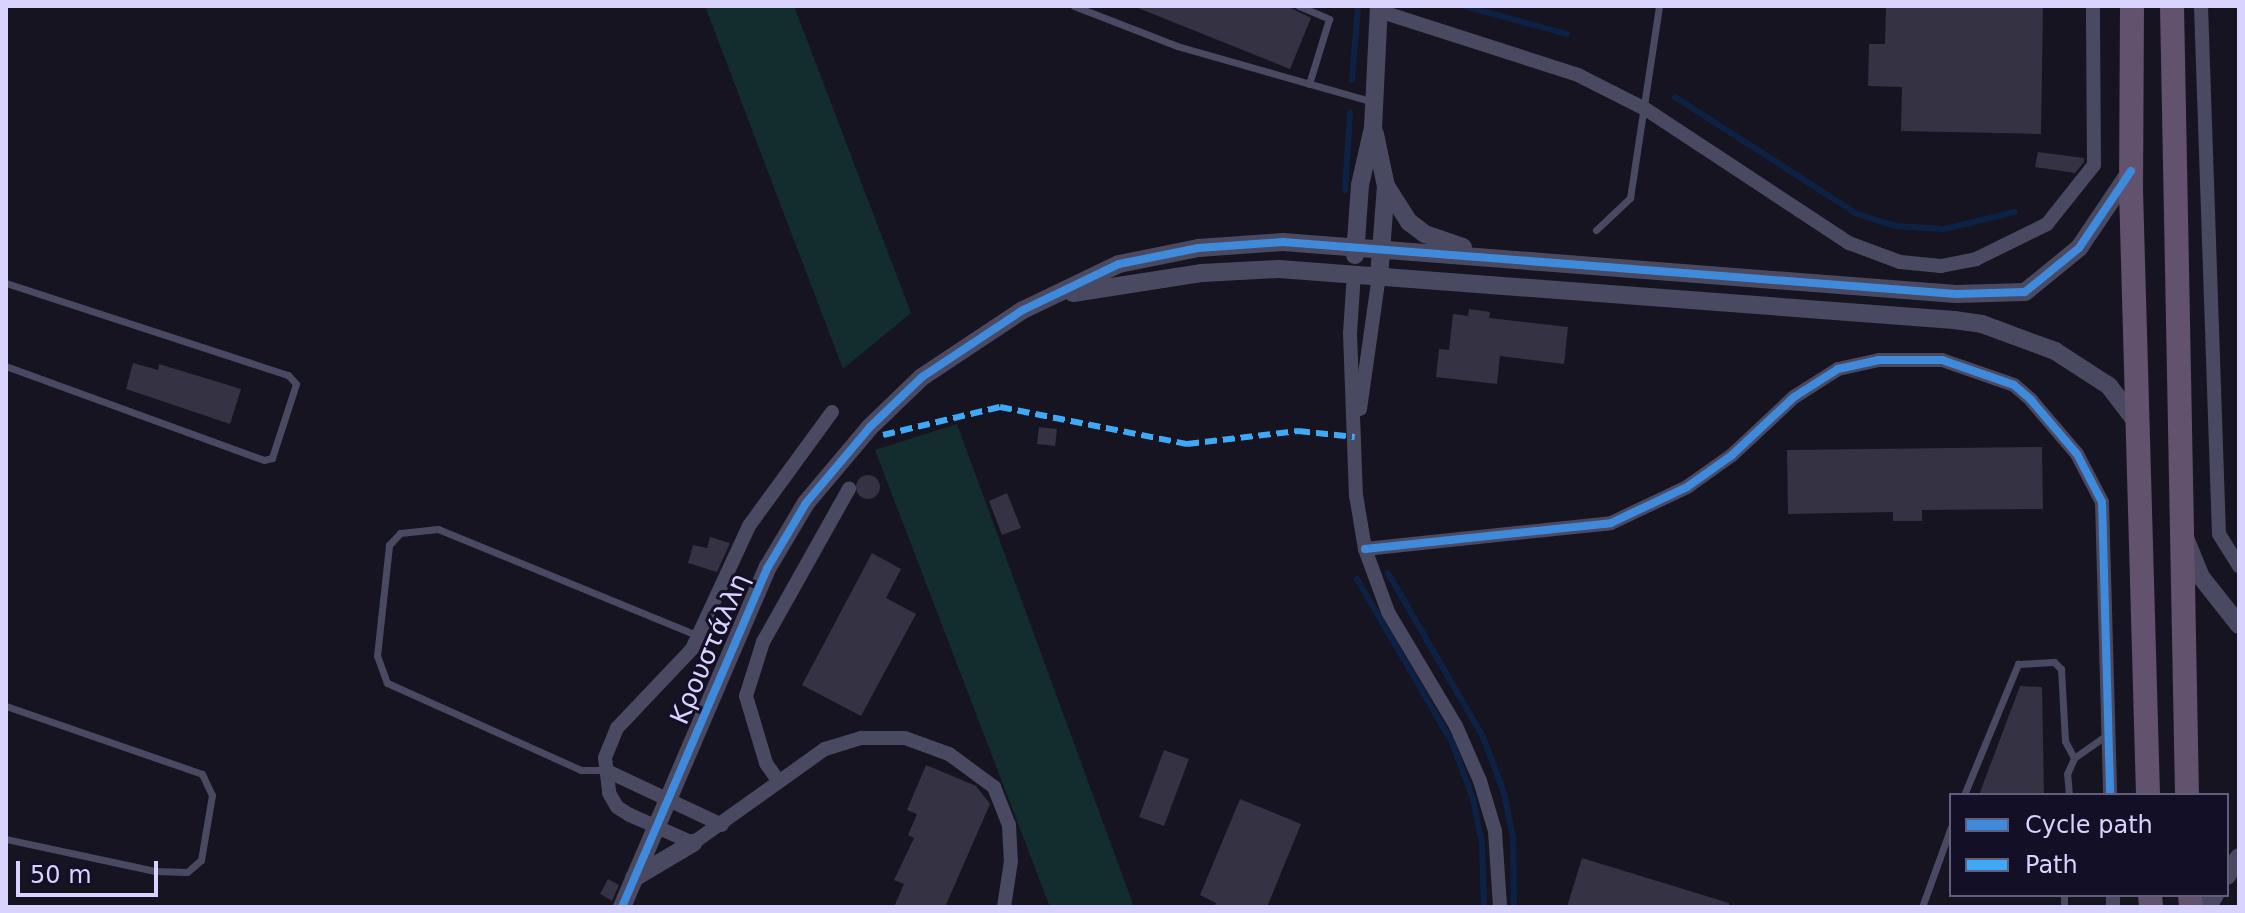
<!DOCTYPE html>
<meta charset="utf-8">
<style>
body{margin:0}
#map{position:relative;width:2245px;height:913px;overflow:hidden;background:#161421;font-family:"DejaVu Sans",sans-serif}
div>[style]{position:absolute}
[style*='--x']{left:calc(var(--x)*1px);top:calc(var(--y)*1px);width:calc(var(--w)*1px);rotate:calc(var(--a)*1deg)}
.green>*{inset:0;background:#132c2d}
.stream>*{height:6px;margin:-3px;padding:0 3px;transform-origin:3px;border-radius:3px;background:#0d2144}
.building>*{inset:0;background:#343243}
.round{border-radius:50%}
.service>*{height:7px;margin:-3.5px;padding:0 3.5px;transform-origin:3.5px;border-radius:3.5px;background:#4a4962}
.minor>*{height:14px;margin:-7px;padding:0 7px;transform-origin:7px;border-radius:7px;background:#4a4962}
.tertiary>*{height:18px;margin:-9px;padding:0 9px;transform-origin:9px;border-radius:9px;background:#4a4962}
.trunk>*{height:24px;margin:-12px;padding:0 12px;transform-origin:12px;border-radius:12px;background:#62526e}
.quiet>*{height:6px;margin-top:-3px;transform-origin:0;background:repeating-linear-gradient(90deg,#3fa9f5 0 12px,transparent 0 18px)}
.cycleway>*{height:8px;margin:-4px;padding:0 4px;transform-origin:4px;border-radius:4px;background:#408adc}
span{translate:-50% -50%;white-space:nowrap;text-align:center;line-height:1.15;-webkit-text-stroke:6px #130f26;paint-order:stroke}
.street-label{font-size:26px;color:#d9d4ff}
.frame{position:absolute;inset:0;border:8px solid #d9d4ff;pointer-events:none}
.legend{position:absolute;left:1949px;top:793px;width:280px;height:104px;box-sizing:border-box;background:#130f26;border:2px solid #625e7d;margin:0;padding:10px 14px;list-style:none;font-size:24px;color:#d9d4ff}
.legend li{display:flex;align-items:center;gap:16px;height:40px}
.legend b{width:40px;border:2px solid #625e7d}
.scale{position:absolute;left:16px;top:861px;width:142px;height:36px;box-sizing:border-box;border:4px solid #d9d4ff;border-top:0;padding-left:10px;font-size:24px;line-height:28px;white-space:nowrap;color:#d9d4ff;-webkit-text-stroke:6px #130f26;paint-order:stroke}
</style>
<div id="map">
<div class="green">
<i style="clip-path:polygon(705px 6px,794px 6px,911px 313px,843px 369px)"></i>
<i style="clip-path:polygon(957px 424px,1134px 907px,1050px 907px,875px 450px)"></i>
</div>
<div class="stream">
<i style="--x:1464;--y:6;--w:107;--a:15.2"></i>
<i style="--x:1352;--y:80;--w:74;--a:-85.4"></i>
<i style="--x:1675;--y:97;--w:216;--a:32.7"></i>
<i style="--x:1857;--y:214;--w:41;--a:17.1"></i>
<i style="--x:1896;--y:226;--w:48;--a:3.6"></i>
<i style="--x:1944;--y:229;--w:73;--a:-13.5"></i>
<i style="--x:1345;--y:190;--w:78;--a:-86.3"></i>
<i style="--x:1388;--y:573;--w:190;--a:59.9"></i>
<i style="--x:1483;--y:737;--w:60;--a:69.4"></i>
<i style="--x:1504;--y:793;--w:46;--a:78.7"></i>
<i style="--x:1513;--y:838;--w:69;--a:89.2"></i>
<i style="--x:1357;--y:579;--w:189;--a:59.8"></i>
<i style="--x:1452;--y:742;--w:61;--a:69.8"></i>
<i style="--x:1473;--y:799;--w:46;--a:78.7"></i>
<i style="--x:1482;--y:844;--w:63;--a:88.2"></i>
</div>
<div class="building">
<i style="clip-path:polygon(1133px 6px,1287px 6px,1311px 18px,1290px 69px)"></i>
<i style="clip-path:polygon(1886px 6px,2043px 6px,2041px 134px,1901px 131px,1902px 87px,1868px 86px,1869px 44px,1885px 44px)"></i>
<i style="clip-path:polygon(2038px 152px,2084px 158px,2084px 162px,2075px 173px,2035px 167px)"></i>
<i style="clip-path:polygon(1469px 309px,1490px 312px,1489px 318px,1568px 327px,1564px 364px,1500px 356px,1497px 384px,1436px 377px,1439px 349px,1449px 350px,1453px 314px,1468px 316px)"></i>
<i style="clip-path:polygon(133px 363px,158px 370px,159px 364px,241px 389px,230px 424px,126px 389px)"></i>
<i style="clip-path:polygon(1039px 427px,1057px 429px,1055px 446px,1037px 444px)"></i>
<i style="clip-path:polygon(2042px 447px,2043px 509px,1922px 510px,1922px 521px,1893px 521px,1893px 512px,1788px 514px,1787px 450px)"></i>
<i class="round" style="left:856px;top:475px;width:24px;height:24px"></i>
<i style="clip-path:polygon(1007px 493px,1021px 528px,1002px 535px,989px 501px)"></i>
<i style="clip-path:polygon(710px 537px,730px 543px,717px 572px,688px 563px,693px 545px,707px 548px)"></i>
<i style="clip-path:polygon(872px 553px,901px 569px,886px 598px,916px 614px,861px 716px,802px 685px)"></i>
<i style="clip-path:polygon(2020px 686px,2042px 687px,2044px 795px,1979px 795px)"></i>
<i style="clip-path:polygon(1164px 750px,1189px 759px,1164px 826px,1139px 817px)"></i>
<i style="clip-path:polygon(926px 765px,976px 786px,990px 804px,945px 907px,894px 907px,904px 884px,894px 880px,914px 838px,908px 835px,917px 814px,907px 810px)"></i>
<i style="clip-path:polygon(1240px 799px,1301px 824px,1267px 907px,1214px 907px,1216px 903px,1200px 895px)"></i>
<i style="clip-path:polygon(1582px 858px,1729px 903px,1729px 907px,1567px 907px)"></i>
<i style="clip-path:polygon(608px 879px,619px 885px,612px 901px,600px 894px)"></i>
</div>
<div class="service">
<i style="--x:1074;--y:6;--w:110;--a:21.2"></i>
<i style="--x:1177;--y:46;--w:204;--a:15.9"></i>
<i style="--x:1299;--y:6;--w:33;--a:23"></i>
<i style="--x:1329;--y:19;--w:68;--a:107.1"></i>
<i style="--x:1596;--y:230;--w:47;--a:-43.3"></i>
<i style="--x:1630;--y:198;--w:194;--a:-81.4"></i>
<i style="--x:6;--y:283;--w:297;--a:18.1"></i>
<i style="--x:288;--y:375;--w:12;--a:48"></i>
<i style="--x:296;--y:384;--w:78;--a:108"></i>
<i style="--x:272;--y:458;--w:8;--a:166"></i>
<i style="--x:264;--y:460;--w:275;--a:-160"></i>
<i style="--x:6;--y:706;--w:207;--a:19.1"></i>
<i style="--x:202;--y:774;--w:23;--a:65"></i>
<i style="--x:212;--y:795;--w:66;--a:99.6"></i>
<i style="--x:201;--y:860;--w:18;--a:139"></i>
<i style="--x:187;--y:872;--w:32;--a:-178"></i>
<i style="--x:155;--y:871;--w:152;--a:-167.9"></i>
<i style="--x:605;--y:770;--w:24;--a:180"></i>
<i style="--x:581;--y:770;--w:213;--a:-155.8"></i>
<i style="--x:387;--y:683;--w:29;--a:-110"></i>
<i style="--x:377;--y:656;--w:112;--a:-83.8"></i>
<i style="--x:389;--y:545;--w:16;--a:-47"></i>
<i style="--x:400;--y:533;--w:38;--a:-6"></i>
<i style="--x:438;--y:529;--w:282;--a:22.3"></i>
<i style="--x:1964;--y:795;--w:142;--a:-67.6"></i>
<i style="--x:2018;--y:664;--w:36;--a:-3"></i>
<i style="--x:2054;--y:662;--w:10;--a:45"></i>
<i style="--x:2061;--y:669;--w:72;--a:86.8"></i>
<i style="--x:2065;--y:741;--w:19;--a:62"></i>
<i style="--x:2069;--y:795;--w:21;--a:-95"></i>
<i style="--x:2067;--y:774;--w:17;--a:-66"></i>
<i style="--x:2074;--y:758;--w:42;--a:-35.2"></i>
<i style="--x:2064;--y:895;--w:12;--a:90"></i>
<i style="--x:1922;--y:907;--w:85;--a:-70.1"></i>
</div>
<div class="minor">
<i style="--x:2201;--y:6;--w:528;--a:88.05"></i>
<i style="--x:2219;--y:534;--w:38;--a:58"></i>
<i style="--x:1379;--y:11;--w:209;--a:17.8"></i>
<i style="--x:1578;--y:75;--w:77;--a:26.9"></i>
<i style="--x:1647;--y:110;--w:242;--a:33.4"></i>
<i style="--x:1849;--y:243;--w:54;--a:20.4"></i>
<i style="--x:1900;--y:262;--w:41;--a:5.6"></i>
<i style="--x:1941;--y:266;--w:36;--a:-11"></i>
<i style="--x:1976;--y:259;--w:79;--a:-26.2"></i>
<i style="--x:2047;--y:224;--w:75;--a:-51.5"></i>
<i style="--x:2094;--y:165;--w:159;--a:-90.4"></i>
<i style="--x:1354;--y:273;--w:60;--a:93.8"></i>
<i style="--x:1350;--y:333;--w:162;--a:87.9"></i>
<i style="--x:1356;--y:495;--w:55;--a:80.5"></i>
<i style="--x:1365;--y:549;--w:67;--a:69.9"></i>
<i style="--x:1388;--y:612;--w:133;--a:59.2"></i>
<i style="--x:1456;--y:726;--w:60;--a:66.4"></i>
<i style="--x:1480;--y:781;--w:52;--a:73.3"></i>
<i style="--x:1495;--y:831;--w:76;--a:86.2"></i>
<i style="--x:1360;--y:409;--w:134;--a:-81.9"></i>
<i style="--x:832;--y:412;--w:141;--a:126.1"></i>
<i style="--x:749;--y:526;--w:136;--a:114.9"></i>
<i style="--x:692;--y:649;--w:109;--a:133.5"></i>
<i style="--x:617;--y:728;--w:32;--a:112"></i>
<i style="--x:605;--y:758;--w:35;--a:83"></i>
<i style="--x:609;--y:793;--w:16;--a:60"></i>
<i style="--x:617;--y:807;--w:15;--a:32"></i>
<i style="--x:630;--y:815;--w:69;--a:24"></i>
<i style="--x:693;--y:843;--w:162;--a:-35.5"></i>
<i style="--x:825;--y:749;--w:38;--a:-17"></i>
<i style="--x:861;--y:738;--w:44;--a:0"></i>
<i style="--x:905;--y:738;--w:47;--a:20"></i>
<i style="--x:949;--y:754;--w:56;--a:36.3"></i>
<i style="--x:994;--y:787;--w:41;--a:68.5"></i>
<i style="--x:1009;--y:825;--w:36;--a:87"></i>
<i style="--x:1011;--y:861;--w:47;--a:98.7"></i>
<i style="--x:1365;--y:549;--w:247;--a:-6"></i>
<i style="--x:1611;--y:523;--w:84;--a:-25.3"></i>
<i style="--x:1687;--y:487;--w:55;--a:-35.4"></i>
<i style="--x:1732;--y:455;--w:85;--a:-43.1"></i>
<i style="--x:1794;--y:397;--w:52;--a:-32.5"></i>
<i style="--x:1838;--y:369;--w:42;--a:-12.4"></i>
<i style="--x:1879;--y:360;--w:63;--a:0"></i>
<i style="--x:1942;--y:360;--w:76;--a:19.1"></i>
<i style="--x:2014;--y:385;--w:23;--a:41"></i>
<i style="--x:2031;--y:400;--w:71;--a:49.6"></i>
<i style="--x:2077;--y:454;--w:54;--a:62.5"></i>
<i style="--x:2102;--y:502;--w:293;--a:88.4"></i>
<i style="--x:605;--y:770;--w:129;--a:25.2"></i>
<i style="--x:777;--y:779;--w:19;--a:-125"></i>
<i style="--x:766;--y:763;--w:70;--a:-106.6"></i>
<i style="--x:746;--y:696;--w:57;--a:-72.5"></i>
<i style="--x:763;--y:642;--w:176;--a:-60.7"></i>
<i style="--x:2113;--y:895;--w:12;--a:90"></i>
</div>
<div class="tertiary">
<i style="--x:1375;--y:134;--w:53;--a:78.1"></i>
<i style="--x:1386;--y:186;--w:90;--a:94.4"></i>
<i style="--x:1386;--y:186;--w:43;--a:57.4"></i>
<i style="--x:1409;--y:222;--w:20;--a:37"></i>
<i style="--x:1425;--y:234;--w:40;--a:18.9"></i>
<i style="--x:1355;--y:255;--w:70;--a:-85.9"></i>
<i style="--x:1360;--y:185;--w:58;--a:-77.2"></i>
<i style="--x:1373;--y:128;--w:122;--a:-87.2"></i>
<i style="--x:1073;--y:293;--w:131;--a:-8.8"></i>
<i style="--x:1202;--y:273;--w:77;--a:-3"></i>
<i style="--x:1279;--y:269;--w:677;--a:4.32"></i>
<i style="--x:1954;--y:320;--w:28;--a:8"></i>
<i style="--x:1982;--y:324;--w:78;--a:20.3"></i>
<i style="--x:2055;--y:351;--w:64;--a:32.9"></i>
<i style="--x:2109;--y:386;--w:48;--a:52.7"></i>
<i style="--x:2186;--y:540;--w:40;--a:68"></i>
<i style="--x:2201;--y:577;--w:61;--a:51.6"></i>
<i style="--x:2227;--y:876;--w:22;--a:-58"></i>
<i style="--x:634;--y:878;--w:69;--a:-30.7"></i>
<i style="--x:622;--y:907;--w:370;--a:-66.8"></i>
<i style="--x:768;--y:567;--w:74;--a:-59.3"></i>
<i style="--x:806;--y:503;--w:99;--a:-49.9"></i>
<i style="--x:870;--y:427;--w:72;--a:-43.9"></i>
<i style="--x:922;--y:377;--w:121;--a:-33.6"></i>
<i style="--x:1023;--y:310;--w:106;--a:-25.6"></i>
<i style="--x:1119;--y:264;--w:81;--a:-11.4"></i>
<i style="--x:1198;--y:248;--w:85;--a:-4"></i>
<i style="--x:1283;--y:242;--w:675;--a:4.42"></i>
<i style="--x:1956;--y:294;--w:69;--a:-1.7"></i>
<i style="--x:2025;--y:292;--w:70;--a:-39.2"></i>
<i style="--x:2079;--y:248;--w:93;--a:-56"></i>
<i style="--x:2207;--y:907;--w:14;--a:-56"></i>
</div>
<div class="trunk">
<i style="--x:2132;--y:6;--w:184;--a:90.3"></i>
<i style="--x:2131;--y:190;--w:605;--a:88.39"></i>
<i style="--x:2172;--y:6;--w:789;--a:88.91"></i>
<i style="--x:2150;--y:895;--w:12;--a:85"></i>
<i style="--x:2190;--y:895;--w:12;--a:85"></i>
</div>
<div class="quiet">
<i style="--x:883;--y:435;--w:120;--a:-13.5"></i>
<i style="--x:1000;--y:407;--w:191;--a:11.2"></i>
<i style="--x:1187;--y:444;--w:112;--a:-6.7"></i>
<i style="--x:1298;--y:431;--w:57;--a:6"></i>
</div>
<div class="cycleway">
<i style="--x:1365;--y:549;--w:247;--a:-6"></i>
<i style="--x:1611;--y:523;--w:84;--a:-25.3"></i>
<i style="--x:1687;--y:487;--w:55;--a:-35.4"></i>
<i style="--x:1732;--y:455;--w:85;--a:-43.1"></i>
<i style="--x:1794;--y:397;--w:52;--a:-32.5"></i>
<i style="--x:1838;--y:369;--w:42;--a:-12.4"></i>
<i style="--x:1879;--y:360;--w:63;--a:0"></i>
<i style="--x:1942;--y:360;--w:76;--a:19.1"></i>
<i style="--x:2014;--y:385;--w:23;--a:41"></i>
<i style="--x:2031;--y:400;--w:71;--a:49.6"></i>
<i style="--x:2077;--y:454;--w:54;--a:62.5"></i>
<i style="--x:2102;--y:502;--w:293;--a:88.4"></i>
<i style="--x:622;--y:907;--w:370;--a:-66.8"></i>
<i style="--x:768;--y:567;--w:74;--a:-59.3"></i>
<i style="--x:806;--y:503;--w:99;--a:-49.9"></i>
<i style="--x:870;--y:427;--w:72;--a:-43.9"></i>
<i style="--x:922;--y:377;--w:121;--a:-33.6"></i>
<i style="--x:1023;--y:310;--w:106;--a:-25.6"></i>
<i style="--x:1119;--y:264;--w:81;--a:-11.4"></i>
<i style="--x:1198;--y:248;--w:85;--a:-4"></i>
<i style="--x:1283;--y:242;--w:675;--a:4.42"></i>
<i style="--x:1956;--y:294;--w:69;--a:-1.7"></i>
<i style="--x:2025;--y:292;--w:70;--a:-39.2"></i>
<i style="--x:2079;--y:248;--w:93;--a:-56"></i>
</div>
<div class="street-label">
<span style="left:710px;top:649px;rotate:-67deg">Κρουστάλλη</span>
</div>
<div class="frame"></div>
<ul class="legend">
<li><b style="height:10px;background:#408adc"></b>Cycle path</li>
<li><b style="height:10px;background:#3fa9f5"></b>Path</li>
</ul>
<div class="scale">50 m</div>
</div>
